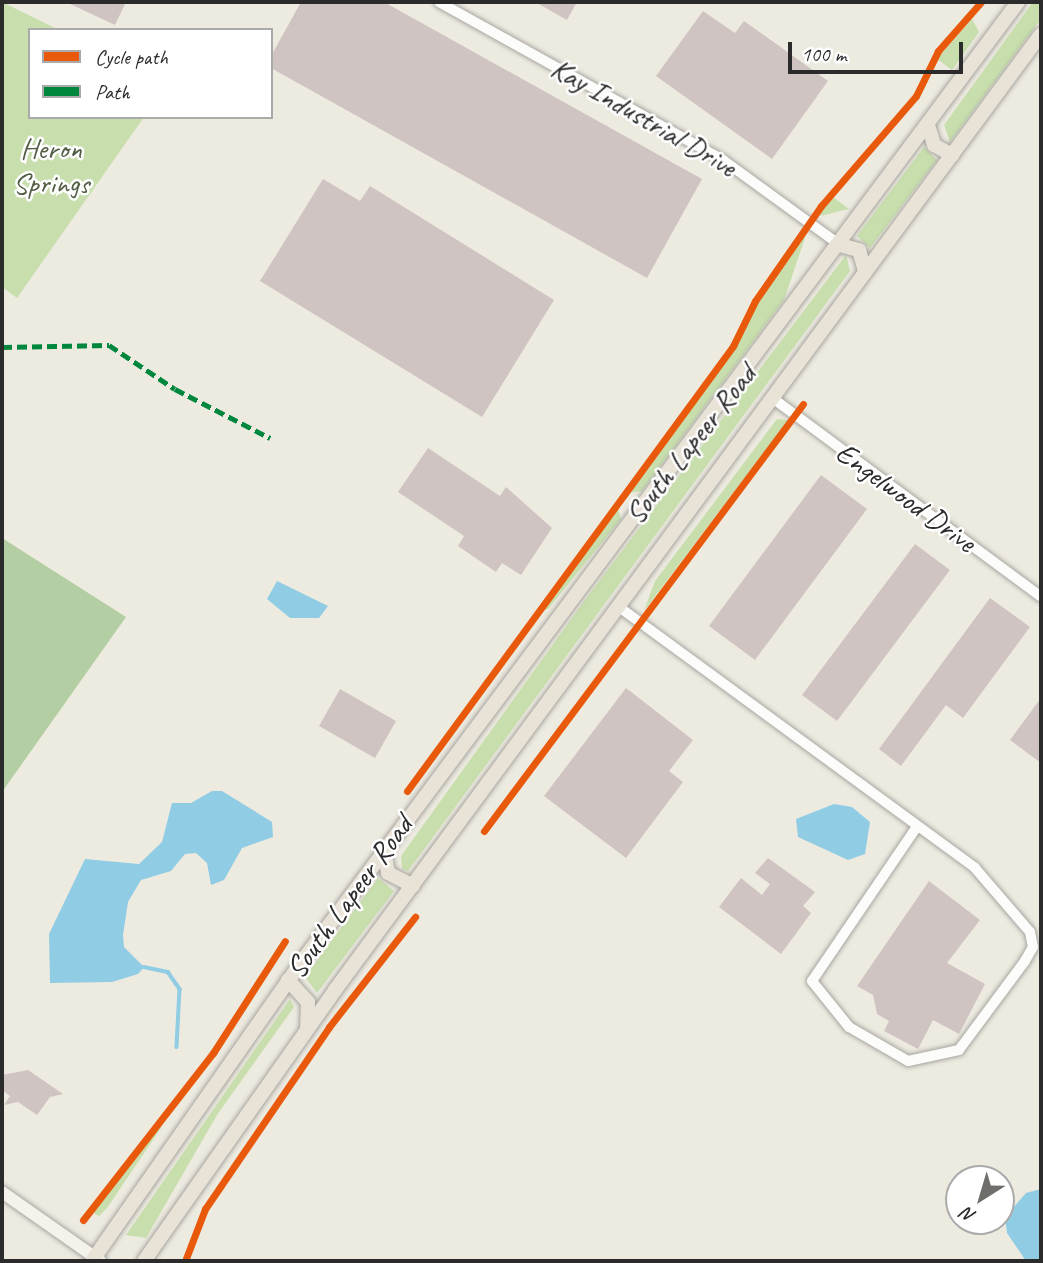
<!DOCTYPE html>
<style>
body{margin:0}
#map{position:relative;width:1043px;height:1263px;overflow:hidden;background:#edeae0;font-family:Caveat,sans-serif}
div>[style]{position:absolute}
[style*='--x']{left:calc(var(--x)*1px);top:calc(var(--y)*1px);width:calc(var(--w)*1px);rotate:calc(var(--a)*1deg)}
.green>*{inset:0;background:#c8dfad}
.forest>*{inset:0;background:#b4cea3}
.water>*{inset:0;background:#90cde4}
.stream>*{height:3.5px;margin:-1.75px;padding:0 1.75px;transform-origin:1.75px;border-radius:1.75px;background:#90cde4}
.building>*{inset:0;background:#d0c4c3}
.roads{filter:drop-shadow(0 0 2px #a7a6a0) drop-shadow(0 0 2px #a7a6a0)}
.minor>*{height:10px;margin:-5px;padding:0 5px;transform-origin:5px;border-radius:5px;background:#fcfcfa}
.secondary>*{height:12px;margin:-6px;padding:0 6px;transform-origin:6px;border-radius:6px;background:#f5f2ec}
.primary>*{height:14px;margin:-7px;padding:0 7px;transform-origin:7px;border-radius:7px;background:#e9e2d7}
.quiet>*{height:5px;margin-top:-2.5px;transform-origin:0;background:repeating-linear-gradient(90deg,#00873e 0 10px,transparent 0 15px)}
.cycleway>*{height:7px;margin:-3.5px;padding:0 3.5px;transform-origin:3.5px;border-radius:3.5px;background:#e8590c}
span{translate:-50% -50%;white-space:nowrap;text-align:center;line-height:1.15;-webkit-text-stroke:5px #fff;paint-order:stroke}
.street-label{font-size:30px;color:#2b2b2b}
.park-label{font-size:30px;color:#515e45}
.frame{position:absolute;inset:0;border:4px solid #2b2b2b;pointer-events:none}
.legend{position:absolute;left:28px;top:28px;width:245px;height:91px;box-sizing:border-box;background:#fff;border:2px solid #aaa;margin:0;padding:9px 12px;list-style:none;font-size:21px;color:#2b2b2b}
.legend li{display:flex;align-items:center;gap:14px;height:35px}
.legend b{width:35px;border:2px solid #aaa}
.north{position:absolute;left:945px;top:1165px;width:70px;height:70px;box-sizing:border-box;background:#fff;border:2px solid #aaa;border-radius:50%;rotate:217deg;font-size:19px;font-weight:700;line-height:28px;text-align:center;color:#2b2b2b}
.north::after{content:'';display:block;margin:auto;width:24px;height:32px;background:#6f6e6a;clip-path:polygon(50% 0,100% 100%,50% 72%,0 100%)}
.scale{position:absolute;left:788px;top:42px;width:175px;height:32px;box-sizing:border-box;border:4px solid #2b2b2b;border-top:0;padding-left:9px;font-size:21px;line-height:24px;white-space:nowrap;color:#2b2b2b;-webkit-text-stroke:5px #fff;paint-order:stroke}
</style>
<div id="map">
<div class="green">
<i style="clip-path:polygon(2px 2px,59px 30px,30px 30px,30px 117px,144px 117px,17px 298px,2px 287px)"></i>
<i style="clip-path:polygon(1033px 2px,1041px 2px,1041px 19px,950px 142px,944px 125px)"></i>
<i style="clip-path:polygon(972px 19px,979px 32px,952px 70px,937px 59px)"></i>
<i style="clip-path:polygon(924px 147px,937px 160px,870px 248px,857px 236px)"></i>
<i style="clip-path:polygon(833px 197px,849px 209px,820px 216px,822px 210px)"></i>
<i style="clip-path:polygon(806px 235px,784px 300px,642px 491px,626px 493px,736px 346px,755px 306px)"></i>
<i style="clip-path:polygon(846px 255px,850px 271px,408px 871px,402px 869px,401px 856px,582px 604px)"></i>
<i style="clip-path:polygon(777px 419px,788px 420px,644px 611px,655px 581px)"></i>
<i style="clip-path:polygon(617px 506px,621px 519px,548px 609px,540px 611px)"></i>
<i style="clip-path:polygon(378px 878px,394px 891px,317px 993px,305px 977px)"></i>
<i style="clip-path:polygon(290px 999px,294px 1007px,217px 1115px,146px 1238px,126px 1235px)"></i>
<i style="clip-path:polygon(162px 1121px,161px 1128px,107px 1208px,99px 1216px,92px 1212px)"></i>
</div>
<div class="forest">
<i style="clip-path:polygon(2px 538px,126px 617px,2px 792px)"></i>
</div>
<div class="water">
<i style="clip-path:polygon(277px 581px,328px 606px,319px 618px,290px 618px,267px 599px)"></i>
<i style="clip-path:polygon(212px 791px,222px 791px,272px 822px,273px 837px,242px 848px,224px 880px,211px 885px,207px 863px,196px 853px,185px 854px,171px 871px,141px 880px,128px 902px,123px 935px,124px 947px,144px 967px,138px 974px,112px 982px,50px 983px,49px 934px,85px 859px,139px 864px,162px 842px,172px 803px,191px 803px)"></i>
<i style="clip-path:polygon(834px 804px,852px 807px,870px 822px,865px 854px,848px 860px,798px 837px,796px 819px)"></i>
<i style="clip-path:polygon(1041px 1189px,1041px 1261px,1026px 1261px,1007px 1233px,1005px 1217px,1026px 1193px)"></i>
</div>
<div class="stream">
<i style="--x:144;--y:967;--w:25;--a:12"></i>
<i style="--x:168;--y:972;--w:21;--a:55"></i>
<i style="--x:180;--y:989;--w:58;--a:93"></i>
</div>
<div class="building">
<i style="clip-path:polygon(66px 2px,126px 2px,115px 25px)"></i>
<i style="clip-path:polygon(301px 2px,384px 2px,702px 179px,647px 278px,271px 68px,271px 56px)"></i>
<i style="clip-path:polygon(535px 2px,577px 2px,567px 20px)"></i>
<i style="clip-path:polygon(703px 11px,735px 33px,744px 21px,828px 81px,772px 159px,656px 76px)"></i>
<i style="clip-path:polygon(323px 179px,360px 201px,370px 186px,554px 300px,482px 417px,260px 281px)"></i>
<i style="clip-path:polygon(428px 448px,500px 496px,506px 487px,552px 528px,521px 575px,502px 563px,496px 572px,458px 546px,464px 536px,398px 492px)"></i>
<i style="clip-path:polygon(821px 475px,867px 509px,755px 660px,709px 626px)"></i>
<i style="clip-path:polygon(915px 544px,950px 570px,837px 721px,802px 695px)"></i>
<i style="clip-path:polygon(990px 598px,1030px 627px,963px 718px,946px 705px,901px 766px,879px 749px)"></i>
<i style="clip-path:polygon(626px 688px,693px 740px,669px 771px,683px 782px,626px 858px,544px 796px)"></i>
<i style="clip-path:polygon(340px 689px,396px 721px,375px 758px,319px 726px)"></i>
<i style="clip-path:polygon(1041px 698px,1041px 763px,1010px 740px)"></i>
<i style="clip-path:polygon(768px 858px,815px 892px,803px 906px,811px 913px,781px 954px,719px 907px,741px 878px,762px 895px,770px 884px,755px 873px)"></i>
<i style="clip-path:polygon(929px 881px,980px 920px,947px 963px,985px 984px,959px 1034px,933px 1020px,918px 1049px,884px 1031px,889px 1021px,877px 1014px,873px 995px,857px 986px)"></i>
<i style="clip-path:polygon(28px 1070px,63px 1094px,50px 1097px,37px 1115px,18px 1102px,4px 1105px,10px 1096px,2px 1090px,2px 1075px)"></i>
</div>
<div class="roads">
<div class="minor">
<i style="--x:439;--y:2;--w:325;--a:29.1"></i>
<i style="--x:723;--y:160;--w:145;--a:36"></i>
<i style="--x:771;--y:397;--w:336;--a:36.5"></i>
<i style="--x:619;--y:607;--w:441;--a:36.2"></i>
<i style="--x:975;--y:868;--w:84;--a:49.3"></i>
<i style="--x:1030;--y:932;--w:15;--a:79"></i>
<i style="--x:1033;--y:947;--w:16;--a:120"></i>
<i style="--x:1025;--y:961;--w:111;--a:126.6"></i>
<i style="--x:959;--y:1050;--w:52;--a:167.8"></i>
<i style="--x:908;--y:1061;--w:68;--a:-150"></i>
<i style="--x:849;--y:1027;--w:59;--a:-128.8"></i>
<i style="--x:812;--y:981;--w:185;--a:-55.8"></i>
</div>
<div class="secondary">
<i style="--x:2;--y:1192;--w:120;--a:35.1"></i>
</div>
<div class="primary">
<i style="--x:928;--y:125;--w:21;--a:73"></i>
<i style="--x:934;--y:145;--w:21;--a:29"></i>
<i style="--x:840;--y:245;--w:20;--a:15"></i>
<i style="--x:859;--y:250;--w:22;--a:74"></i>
<i style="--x:384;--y:850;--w:23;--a:80"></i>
<i style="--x:388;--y:873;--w:28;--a:27"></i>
<i style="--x:288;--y:980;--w:30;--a:48"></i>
<i style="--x:308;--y:1002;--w:25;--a:92"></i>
<i style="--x:92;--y:1261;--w:363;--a:-55"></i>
<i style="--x:300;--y:964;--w:1200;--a:-53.26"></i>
<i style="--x:144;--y:1261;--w:332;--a:-54.8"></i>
<i style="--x:335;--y:990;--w:1188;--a:-53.55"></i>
</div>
</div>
<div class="quiet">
<i style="--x:2;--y:347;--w:107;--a:-1.1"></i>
<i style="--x:109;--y:345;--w:79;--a:33.7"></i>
<i style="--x:175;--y:389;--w:107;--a:27.3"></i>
</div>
<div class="cycleway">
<i style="--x:407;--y:791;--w:552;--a:-53.77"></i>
<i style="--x:733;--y:346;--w:50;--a:-63.9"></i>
<i style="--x:755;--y:301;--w:116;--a:-55.2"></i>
<i style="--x:821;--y:206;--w:145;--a:-49.2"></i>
<i style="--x:916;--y:96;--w:50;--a:-63.9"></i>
<i style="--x:938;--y:51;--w:65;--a:-48.7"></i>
<i style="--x:484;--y:831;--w:533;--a:-53.24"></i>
<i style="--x:83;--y:1220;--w:212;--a:-52.1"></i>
<i style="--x:213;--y:1053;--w:133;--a:-57.3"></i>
<i style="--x:185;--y:1261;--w:56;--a:-69"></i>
<i style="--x:205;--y:1209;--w:220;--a:-55.7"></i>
<i style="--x:329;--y:1027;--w:140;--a:-52"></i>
</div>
<div class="street-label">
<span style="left:644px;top:117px;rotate:30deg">Kay Industrial Drive</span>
<span style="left:690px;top:444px;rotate:-52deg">South Lapeer Road</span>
<span style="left:906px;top:497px;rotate:36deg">Engelwood Drive</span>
<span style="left:349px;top:897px;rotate:-54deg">South Lapeer Road</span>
</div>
<div class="park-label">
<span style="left:51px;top:165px">Heron<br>Springs</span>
</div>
<div class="frame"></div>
<ul class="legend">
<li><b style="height:9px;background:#e8590c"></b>Cycle path</li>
<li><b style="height:9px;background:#00873e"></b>Path</li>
</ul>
<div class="north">N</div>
<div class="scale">100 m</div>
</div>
